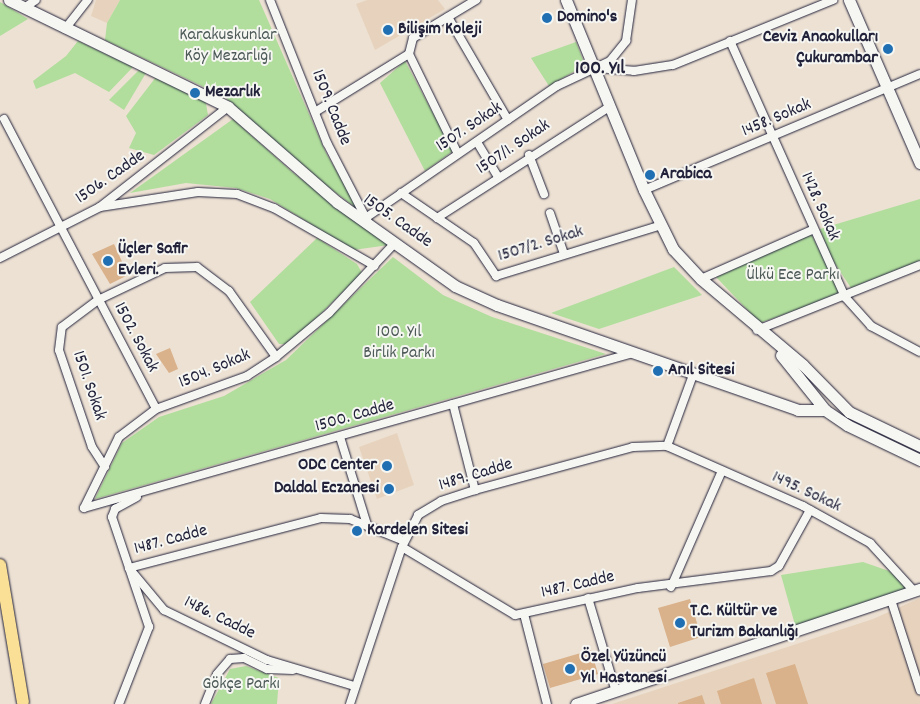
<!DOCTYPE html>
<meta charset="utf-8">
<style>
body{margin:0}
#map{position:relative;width:920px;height:704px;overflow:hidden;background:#ede1d3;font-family:Dekko,sans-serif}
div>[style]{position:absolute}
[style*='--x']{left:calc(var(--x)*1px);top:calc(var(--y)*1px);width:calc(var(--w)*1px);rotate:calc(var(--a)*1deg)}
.built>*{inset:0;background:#e7d3bd}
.green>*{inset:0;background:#b1de9d}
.building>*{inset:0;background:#d9b18a}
.roads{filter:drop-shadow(0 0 1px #22223b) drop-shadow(0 0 1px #22223b)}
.street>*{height:8px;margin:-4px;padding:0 4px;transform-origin:4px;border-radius:4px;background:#f6f6f2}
.secondary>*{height:11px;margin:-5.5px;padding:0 5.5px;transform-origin:5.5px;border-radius:5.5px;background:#f6f6f2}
.primary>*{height:12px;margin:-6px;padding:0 6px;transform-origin:6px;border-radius:6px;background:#fadf96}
.dots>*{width:14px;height:14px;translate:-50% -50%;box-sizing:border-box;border:2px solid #f6f6f2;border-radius:50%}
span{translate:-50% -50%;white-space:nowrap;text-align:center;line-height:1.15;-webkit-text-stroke:4px #f6f6f2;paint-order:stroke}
.poi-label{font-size:18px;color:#22223b;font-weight:700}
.left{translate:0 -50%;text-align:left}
.right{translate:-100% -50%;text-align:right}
.park-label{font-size:18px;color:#4d5a58}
.street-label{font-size:18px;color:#22223b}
.quarter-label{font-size:20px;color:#22223b;font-weight:700}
</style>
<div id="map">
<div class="built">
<i style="clip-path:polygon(96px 0,120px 0,107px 23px,91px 16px)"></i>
<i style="clip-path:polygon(367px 0,438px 0,445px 9px,375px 50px,356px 4px)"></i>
<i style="clip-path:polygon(397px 433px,414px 485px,377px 499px,359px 447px)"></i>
<i style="clip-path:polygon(920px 598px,920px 704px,612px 704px,873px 619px)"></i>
</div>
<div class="green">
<i style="clip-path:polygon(120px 0,259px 0,326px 153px,360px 211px,298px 164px,225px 97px,105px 40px,107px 23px)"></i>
<i style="clip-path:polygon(0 2px,28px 19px,0 36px)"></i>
<i style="clip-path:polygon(78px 41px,133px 67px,109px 92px,75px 73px,36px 89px,33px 81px,66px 56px)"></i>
<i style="clip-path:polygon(576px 42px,585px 65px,549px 86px,531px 58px)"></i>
<i style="clip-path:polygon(405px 61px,453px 151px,425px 171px,380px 83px)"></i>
<i style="clip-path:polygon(140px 69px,146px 73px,124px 110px,109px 100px)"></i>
<i style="clip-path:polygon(156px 77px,205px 98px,208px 115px,154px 155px,129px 148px,136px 133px,126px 116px)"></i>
<i style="clip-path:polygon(233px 119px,292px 172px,389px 245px,353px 250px,270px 199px,236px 188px,186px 183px,130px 193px)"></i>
<i style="clip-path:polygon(920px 199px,920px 261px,851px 288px,830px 256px,820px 229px)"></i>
<i style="clip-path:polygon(810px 232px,842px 294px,760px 323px,716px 277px)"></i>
<i style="clip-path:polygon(317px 238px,357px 264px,362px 273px,303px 331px,286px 344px,279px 344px,250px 302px)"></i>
<i style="clip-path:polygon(393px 257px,443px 295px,492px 317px,606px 354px,95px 499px,122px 443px,159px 417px,224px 396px,286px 360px)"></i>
<i style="clip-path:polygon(674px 267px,702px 295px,599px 329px,551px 313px)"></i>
<i style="clip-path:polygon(863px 562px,889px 571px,914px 591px,797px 632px,781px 575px)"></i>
<i style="clip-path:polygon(246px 666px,279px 678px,277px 704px,211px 704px,230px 669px)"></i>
</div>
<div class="building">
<i style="clip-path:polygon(114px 244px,128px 275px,110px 284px,92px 254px)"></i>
<i style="clip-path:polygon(170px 348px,178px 369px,169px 373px,156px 354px)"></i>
<i style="clip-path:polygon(690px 599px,701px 637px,670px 647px,658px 608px)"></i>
<i style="clip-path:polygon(591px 650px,598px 674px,550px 688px,543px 664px)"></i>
<i style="clip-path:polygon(795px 664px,808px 704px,776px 704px,766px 673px)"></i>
<i style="clip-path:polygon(754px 678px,762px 704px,721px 704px,717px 691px)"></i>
<i style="clip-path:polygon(702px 695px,705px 704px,678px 704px,678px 703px)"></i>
</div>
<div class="roads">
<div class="street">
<i style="--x:270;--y:0;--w:154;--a:68.3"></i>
<i style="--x:327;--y:143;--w:89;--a:62.6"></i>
<i style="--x:24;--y:8;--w:14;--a:-34"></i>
<i style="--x:448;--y:17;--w:119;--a:59.8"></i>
<i style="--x:65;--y:29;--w:37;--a:-52"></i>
<i style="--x:730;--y:41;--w:281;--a:65.8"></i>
<i style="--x:845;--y:297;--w:39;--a:48"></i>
<i style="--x:871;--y:326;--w:55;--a:28"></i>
<i style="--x:409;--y:54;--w:111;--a:63.9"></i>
<i style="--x:595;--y:68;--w:39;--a:4"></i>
<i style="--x:634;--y:71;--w:39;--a:-9"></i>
<i style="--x:673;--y:65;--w:173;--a:-22.1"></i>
<i style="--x:315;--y:112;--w:110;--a:-31.7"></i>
<i style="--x:409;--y:54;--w:16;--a:-76"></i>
<i style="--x:413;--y:38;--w:74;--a:-31.1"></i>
<i style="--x:4;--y:119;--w:327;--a:62.3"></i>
<i style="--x:477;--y:142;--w:41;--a:59"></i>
<i style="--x:529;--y:155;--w:42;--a:69"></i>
<i style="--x:644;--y:190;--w:299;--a:-22.8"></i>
<i style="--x:401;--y:193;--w:88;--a:34.4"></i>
<i style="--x:474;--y:243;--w:40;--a:56"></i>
<i style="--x:496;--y:276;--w:170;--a:-17.1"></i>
<i style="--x:100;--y:207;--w:99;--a:-8.7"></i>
<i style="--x:198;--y:192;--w:39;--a:3"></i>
<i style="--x:237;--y:194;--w:40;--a:21"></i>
<i style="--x:274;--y:208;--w:116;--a:29.9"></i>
<i style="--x:550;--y:213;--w:43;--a:71.1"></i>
<i style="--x:367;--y:217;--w:231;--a:-34.6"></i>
<i style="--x:557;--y:86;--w:59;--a:-25.3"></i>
<i style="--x:610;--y:61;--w:26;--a:-51"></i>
<i style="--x:626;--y:41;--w:41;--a:-81.7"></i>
<i style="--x:437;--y:218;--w:205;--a:-32.8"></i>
<i style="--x:0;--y:258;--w:112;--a:-27"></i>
<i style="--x:100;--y:207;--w:162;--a:-38"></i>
<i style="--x:701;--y:279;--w:121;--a:-23.8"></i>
<i style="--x:757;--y:330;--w:175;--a:-21.7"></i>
<i style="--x:453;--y:404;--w:89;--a:75.7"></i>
<i style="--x:340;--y:437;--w:92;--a:72.9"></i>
<i style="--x:667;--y:446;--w:149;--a:23.8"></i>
<i style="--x:803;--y:506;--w:77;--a:28.9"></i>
<i style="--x:870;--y:543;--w:65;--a:47.5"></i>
<i style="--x:105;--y:467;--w:24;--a:-123"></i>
<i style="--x:92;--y:447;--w:102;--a:-108.8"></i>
<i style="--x:59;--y:350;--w:23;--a:-83"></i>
<i style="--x:62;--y:327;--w:45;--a:-36.9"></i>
<i style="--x:98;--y:300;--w:74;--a:-25.5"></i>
<i style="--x:165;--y:268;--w:32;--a:-2"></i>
<i style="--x:197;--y:267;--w:40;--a:37"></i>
<i style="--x:229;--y:291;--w:81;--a:54.5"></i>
<i style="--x:84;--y:508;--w:570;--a:-15.77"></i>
<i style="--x:84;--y:508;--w:79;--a:-63.8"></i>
<i style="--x:119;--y:437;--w:46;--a:-37.1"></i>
<i style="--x:156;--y:409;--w:97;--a:-19.9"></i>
<i style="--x:247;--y:376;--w:35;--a:-33"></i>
<i style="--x:276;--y:357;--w:69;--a:-39.7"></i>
<i style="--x:329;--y:313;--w:95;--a:-46.7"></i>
<i style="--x:402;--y:547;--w:132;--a:31"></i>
<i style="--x:515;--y:615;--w:126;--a:-12.4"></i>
<i style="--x:638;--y:588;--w:134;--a:-7.3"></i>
<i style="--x:771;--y:571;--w:9;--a:-32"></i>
<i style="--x:779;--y:566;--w:64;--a:-61"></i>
<i style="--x:129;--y:568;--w:198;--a:-14.6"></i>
<i style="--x:321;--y:518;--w:29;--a:2"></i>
<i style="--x:350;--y:519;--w:58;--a:22.2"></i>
<i style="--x:129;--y:568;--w:55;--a:50.2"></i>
<i style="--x:164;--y:610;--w:114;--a:25.9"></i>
<i style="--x:267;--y:660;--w:91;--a:16.6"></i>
<i style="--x:671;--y:587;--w:127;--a:-66.3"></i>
<i style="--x:588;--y:598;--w:98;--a:73.4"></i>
<i style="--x:891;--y:600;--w:95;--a:72.1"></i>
<i style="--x:524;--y:614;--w:93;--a:75.7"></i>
<i style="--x:119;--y:704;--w:83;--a:-68.7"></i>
<i style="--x:149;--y:627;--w:116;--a:-108.6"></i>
<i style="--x:112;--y:517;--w:9;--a:-69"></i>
<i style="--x:115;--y:509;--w:25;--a:-29"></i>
<i style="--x:205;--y:704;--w:32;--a:-68"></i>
<i style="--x:217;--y:674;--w:20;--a:-49"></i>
<i style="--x:230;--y:659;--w:14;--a:-4"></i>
<i style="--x:244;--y:658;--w:25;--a:26"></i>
<i style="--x:267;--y:669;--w:26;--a:2"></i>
<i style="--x:350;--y:704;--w:165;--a:-71.7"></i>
<i style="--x:402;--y:547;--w:36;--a:-63"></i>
<i style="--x:418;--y:515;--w:27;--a:-31"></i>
<i style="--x:441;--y:501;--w:36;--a:-18"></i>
<i style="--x:475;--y:490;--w:164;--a:-15.2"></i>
<i style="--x:633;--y:447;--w:34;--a:-2"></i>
<i style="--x:667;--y:446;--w:76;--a:-69.9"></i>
</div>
<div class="secondary">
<i style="--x:9;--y:0;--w:244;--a:26"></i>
<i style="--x:228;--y:107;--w:145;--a:41.1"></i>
<i style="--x:337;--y:202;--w:145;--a:35.4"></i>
<i style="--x:455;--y:286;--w:46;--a:24.3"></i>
<i style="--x:497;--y:305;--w:319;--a:19.2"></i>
<i style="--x:798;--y:410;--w:27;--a:0"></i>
<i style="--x:566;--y:0;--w:205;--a:67.7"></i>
<i style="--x:644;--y:190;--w:66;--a:63.8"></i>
<i style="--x:673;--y:249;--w:41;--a:47"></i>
<i style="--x:701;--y:279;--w:133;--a:40.1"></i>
<i style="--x:803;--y:365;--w:66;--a:45.6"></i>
<i style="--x:849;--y:412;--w:79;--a:25.6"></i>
<i style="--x:849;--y:0;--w:178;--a:66.5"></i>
<i style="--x:781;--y:355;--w:70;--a:51.3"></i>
<i style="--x:825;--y:410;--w:27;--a:34"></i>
<i style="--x:847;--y:425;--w:81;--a:25.6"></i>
<i style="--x:576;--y:704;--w:363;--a:-18.5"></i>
</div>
<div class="primary">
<i style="--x:0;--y:565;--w:139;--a:80.5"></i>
</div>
</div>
<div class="dots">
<i style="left:547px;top:18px;background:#1f6fb2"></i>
<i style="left:388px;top:30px;background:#1f6fb2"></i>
<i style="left:888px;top:49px;background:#1f6fb2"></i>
<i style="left:195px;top:93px;background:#1f6fb2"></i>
<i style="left:650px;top:175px;background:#1f6fb2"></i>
<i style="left:108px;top:261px;background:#1f6fb2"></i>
<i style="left:658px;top:371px;background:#1f6fb2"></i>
<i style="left:387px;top:466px;background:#1f6fb2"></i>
<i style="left:389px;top:489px;background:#1f6fb2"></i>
<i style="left:357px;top:531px;background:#1f6fb2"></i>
<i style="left:680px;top:623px;background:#1f6fb2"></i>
<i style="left:570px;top:669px;background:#1f6fb2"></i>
</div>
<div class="poi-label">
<span class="left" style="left:557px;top:18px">Domino's</span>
<span class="left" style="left:398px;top:30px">Bilişim Koleji</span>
<span class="right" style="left:878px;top:49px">Ceviz Anaokulları<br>Çukurambar</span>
<span class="left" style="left:205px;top:93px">Mezarlık</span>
<span class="left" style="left:660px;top:175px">Arabica</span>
<span class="left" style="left:118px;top:261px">Üçler Safir<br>Evleri.</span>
<span class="left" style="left:668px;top:371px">Anıl Sitesi</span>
<span class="right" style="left:377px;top:466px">ODC Center</span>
<span class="right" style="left:379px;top:489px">Daldal Eczanesi</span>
<span class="left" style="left:367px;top:531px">Kardelen Sitesi</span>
<span class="left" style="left:690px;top:623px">T.C. Kültür ve<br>Turizm Bakanlığı</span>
<span class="left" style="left:581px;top:669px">Özel Yüzüncü<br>Yıl Hastanesi</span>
</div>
<div class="park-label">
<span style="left:228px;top:47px">Karakuskunlar<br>Köy Mezarlığı</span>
<span style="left:793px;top:276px">Ülkü Ece Parkı</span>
<span style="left:399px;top:344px">100. Yıl<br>Birlik Parkı</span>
<span style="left:241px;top:685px">Gökçe Parkı</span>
</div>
<div class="street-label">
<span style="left:330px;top:108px;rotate:68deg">1509. Cadde</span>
<span style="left:777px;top:119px;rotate:-23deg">1458. Sokak</span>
<span style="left:470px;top:128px;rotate:-34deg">1507. Sokak</span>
<span style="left:514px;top:148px;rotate:-34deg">1507/1. Sokak</span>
<span style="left:111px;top:178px;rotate:-35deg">1506. Cadde</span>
<span style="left:819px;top:207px;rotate:66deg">1428. Sokak</span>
<span style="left:397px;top:222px;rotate:35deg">1505. Cadde</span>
<span style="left:541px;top:245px;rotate:-17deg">1507/2. Sokak</span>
<span style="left:135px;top:338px;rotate:62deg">1502. Sokak</span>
<span style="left:215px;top:370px;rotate:-23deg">1504. Sokak</span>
<span style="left:88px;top:386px;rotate:71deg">1501. Sokak</span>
<span style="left:355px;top:417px;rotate:-16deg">1500. Cadde</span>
<span style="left:476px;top:476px;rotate:-17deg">1489. Cadde</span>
<span style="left:806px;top:493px;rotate:25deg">1495. Sokak</span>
<span style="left:171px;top:541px;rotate:-15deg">1487. Cadde</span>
<span style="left:578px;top:586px;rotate:-13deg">1487. Cadde</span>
<span style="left:219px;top:619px;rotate:26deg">1486. Cadde</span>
</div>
<div class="quarter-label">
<span style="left:600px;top:69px">100. Yıl</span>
</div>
</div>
